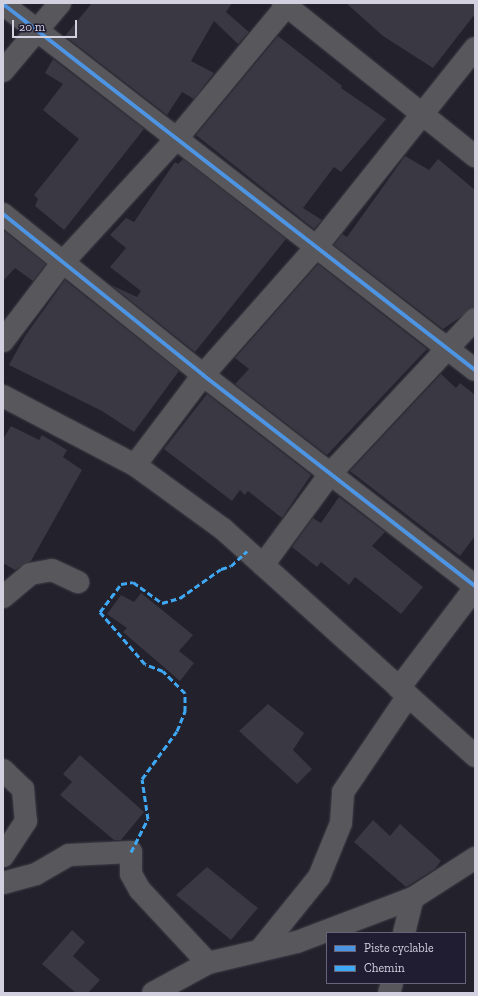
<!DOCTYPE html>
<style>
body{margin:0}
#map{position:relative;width:478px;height:996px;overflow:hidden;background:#23212c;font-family:"Zilla Slab",serif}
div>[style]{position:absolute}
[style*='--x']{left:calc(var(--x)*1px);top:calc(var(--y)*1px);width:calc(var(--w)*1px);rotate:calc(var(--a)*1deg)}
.building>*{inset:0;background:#3a3842}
.roads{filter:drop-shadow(0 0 1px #403e48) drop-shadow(0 0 1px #403e48)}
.minor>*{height:22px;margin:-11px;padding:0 11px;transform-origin:11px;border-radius:11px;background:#58575c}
.tertiary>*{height:22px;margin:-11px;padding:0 11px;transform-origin:11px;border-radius:11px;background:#58575c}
.quiet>*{height:3px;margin-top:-1.5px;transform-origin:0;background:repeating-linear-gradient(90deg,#3fa9f5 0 6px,transparent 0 9px)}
.cycleway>*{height:4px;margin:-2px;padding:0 2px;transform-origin:2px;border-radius:2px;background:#4d94e3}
span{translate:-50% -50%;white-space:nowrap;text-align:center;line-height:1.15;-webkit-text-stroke:4px #201c31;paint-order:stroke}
.frame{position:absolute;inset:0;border:4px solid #d3d1e0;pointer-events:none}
.legend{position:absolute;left:326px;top:932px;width:140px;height:52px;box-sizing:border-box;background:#201c31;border:1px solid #686477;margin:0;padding:5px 7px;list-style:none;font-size:12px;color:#d3d1e0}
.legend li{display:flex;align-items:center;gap:8px;height:20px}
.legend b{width:20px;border:1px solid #686477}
.scale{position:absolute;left:12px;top:20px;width:65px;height:18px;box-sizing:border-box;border:2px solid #d3d1e0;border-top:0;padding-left:5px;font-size:12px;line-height:14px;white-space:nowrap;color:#d3d1e0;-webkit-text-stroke:3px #201c31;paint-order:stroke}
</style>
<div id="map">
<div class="building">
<i style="clip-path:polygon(92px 3px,232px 3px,226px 12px,249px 32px,238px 44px,214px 21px,191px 61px,214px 73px,194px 99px,182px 92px,167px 115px,65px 36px)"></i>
<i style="clip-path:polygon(346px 3px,475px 3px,475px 14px,433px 68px,383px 36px)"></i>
<i style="clip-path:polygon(278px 36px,342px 86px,341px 88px,386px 119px,341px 172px,334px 167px,303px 208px,322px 220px,314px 229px,196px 135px)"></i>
<i style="clip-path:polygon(53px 59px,144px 129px,64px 230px,35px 206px,38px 199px,34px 195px,79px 139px,43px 110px,63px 84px,45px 73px)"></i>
<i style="clip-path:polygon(405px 156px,429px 170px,438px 159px,475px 190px,475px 307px,443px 329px,334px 245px,342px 234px,347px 237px)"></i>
<i style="clip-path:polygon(183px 159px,286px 239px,195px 352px,111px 285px,137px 297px,141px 291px,110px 267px,126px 248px,110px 235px,126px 218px,134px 222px,175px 162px,178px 164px)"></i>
<i style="clip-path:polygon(3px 230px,46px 264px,33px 281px,15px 268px,3px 281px)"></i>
<i style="clip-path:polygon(318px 264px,427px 349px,327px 455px,235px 384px,249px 369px,235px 358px)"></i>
<i style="clip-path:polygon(65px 280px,179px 371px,134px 432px,102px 411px,9px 365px,25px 336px)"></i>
<i style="clip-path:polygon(441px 374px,456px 388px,460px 383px,475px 395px,475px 536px,460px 556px,350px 471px)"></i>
<i style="clip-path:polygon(207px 394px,311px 475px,282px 518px,248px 491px,245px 495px,240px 490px,232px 501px,164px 449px)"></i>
<i style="clip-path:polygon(11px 426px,39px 440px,42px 435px,67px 450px,63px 457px,82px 470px,31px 561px,15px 570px,3px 563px,3px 439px)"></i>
<i style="clip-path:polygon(339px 497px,385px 532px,372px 546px,423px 587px,401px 614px,355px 577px,349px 585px,321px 562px,317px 567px,292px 547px,313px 518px,321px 523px)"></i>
<i style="clip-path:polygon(141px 593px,193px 635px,179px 651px,194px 663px,180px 681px,123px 632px,127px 628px,107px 614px,121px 595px,134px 602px)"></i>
<i style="clip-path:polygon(268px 704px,304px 733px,293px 750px,312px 769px,297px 784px,239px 731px)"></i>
<i style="clip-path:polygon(80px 755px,144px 812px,121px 840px,114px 840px,60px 795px,72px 782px,63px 774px)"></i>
<i style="clip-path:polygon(373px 820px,390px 836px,400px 824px,441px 861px,435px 869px,406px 887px,354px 842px)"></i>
<i style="clip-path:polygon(207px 867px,258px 908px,231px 940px,176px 895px)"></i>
<i style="clip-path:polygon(72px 930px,85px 942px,73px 956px,100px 980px,88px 993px,76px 993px,42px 964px)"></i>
</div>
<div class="roads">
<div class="minor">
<i style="--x:283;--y:3;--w:246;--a:38.6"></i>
<i style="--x:3;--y:4;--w:597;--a:37.79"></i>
<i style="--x:3;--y:71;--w:89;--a:-50"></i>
<i style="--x:3;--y:214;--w:257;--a:38.8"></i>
<i style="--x:203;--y:375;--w:344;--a:37.8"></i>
<i style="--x:3;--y:341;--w:99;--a:-52.8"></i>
<i style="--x:63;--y:262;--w:170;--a:-47.4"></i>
<i style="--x:178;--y:137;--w:174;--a:-50.4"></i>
<i style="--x:135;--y:465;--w:113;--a:-52.9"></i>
<i style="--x:203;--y:375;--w:172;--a:-48.5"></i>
<i style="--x:317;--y:246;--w:253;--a:-51.4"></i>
<i style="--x:263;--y:565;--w:113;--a:-53.6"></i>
<i style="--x:330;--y:474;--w:212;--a:-46.9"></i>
<i style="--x:3;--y:597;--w:35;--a:-40"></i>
<i style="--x:30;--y:574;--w:22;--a:-10"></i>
<i style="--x:52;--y:570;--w:29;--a:25"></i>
<i style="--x:399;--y:688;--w:126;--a:-52.8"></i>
<i style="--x:3;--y:770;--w:28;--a:44"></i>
<i style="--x:23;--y:789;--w:32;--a:85"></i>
<i style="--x:26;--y:821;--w:42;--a:123.3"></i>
<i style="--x:3;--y:883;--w:34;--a:-15"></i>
<i style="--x:36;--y:874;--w:38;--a:-30"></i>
<i style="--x:69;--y:855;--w:62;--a:-2.8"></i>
<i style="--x:131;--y:852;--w:22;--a:90"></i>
<i style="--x:131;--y:874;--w:18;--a:61"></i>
<i style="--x:140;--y:890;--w:100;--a:47"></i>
<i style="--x:404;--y:933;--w:36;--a:-76"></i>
<i style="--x:260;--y:950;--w:94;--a:-51.1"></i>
<i style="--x:319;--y:877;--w:58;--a:-67.8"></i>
<i style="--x:341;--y:823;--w:31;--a:-86"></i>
<i style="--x:343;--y:792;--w:116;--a:-55.9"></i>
<i style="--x:153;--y:993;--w:63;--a:-28.6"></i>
<i style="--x:208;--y:963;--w:91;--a:-13.3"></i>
<i style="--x:297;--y:942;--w:124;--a:-20.8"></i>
<i style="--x:413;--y:898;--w:74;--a:-32.8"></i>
<i style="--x:389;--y:993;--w:10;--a:-73"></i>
</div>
<div class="tertiary">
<i style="--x:3;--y:396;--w:149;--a:27.6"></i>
<i style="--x:135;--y:465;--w:109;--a:36"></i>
<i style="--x:223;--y:529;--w:339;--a:42"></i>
</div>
</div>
<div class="quiet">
<i style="--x:131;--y:852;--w:37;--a:-63"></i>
<i style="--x:148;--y:819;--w:40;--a:-98.5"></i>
<i style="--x:142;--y:779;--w:59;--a:-53.9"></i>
<i style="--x:177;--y:731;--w:22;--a:-68"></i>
<i style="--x:185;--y:711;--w:18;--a:-90"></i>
<i style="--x:185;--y:693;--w:31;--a:-135"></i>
<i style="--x:163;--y:671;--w:19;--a:-159"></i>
<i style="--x:145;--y:664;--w:69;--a:-130.9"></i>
<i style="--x:100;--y:612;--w:35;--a:-53"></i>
<i style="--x:121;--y:584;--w:12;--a:-9"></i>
<i style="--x:133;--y:582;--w:36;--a:36"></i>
<i style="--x:162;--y:603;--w:19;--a:-16"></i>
<i style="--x:180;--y:598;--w:50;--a:-35.3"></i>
<i style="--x:221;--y:569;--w:10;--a:-17"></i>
<i style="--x:231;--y:566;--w:22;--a:-43"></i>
</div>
<div class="cycleway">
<i style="--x:3;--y:4;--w:597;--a:37.79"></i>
<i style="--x:3;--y:214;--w:257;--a:38.8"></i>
<i style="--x:203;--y:375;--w:344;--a:37.8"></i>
</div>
<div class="frame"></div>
<ul class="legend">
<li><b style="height:5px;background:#4d94e3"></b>Piste cyclable</li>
<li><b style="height:5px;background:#3fa9f5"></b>Chemin</li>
</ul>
<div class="scale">20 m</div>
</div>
